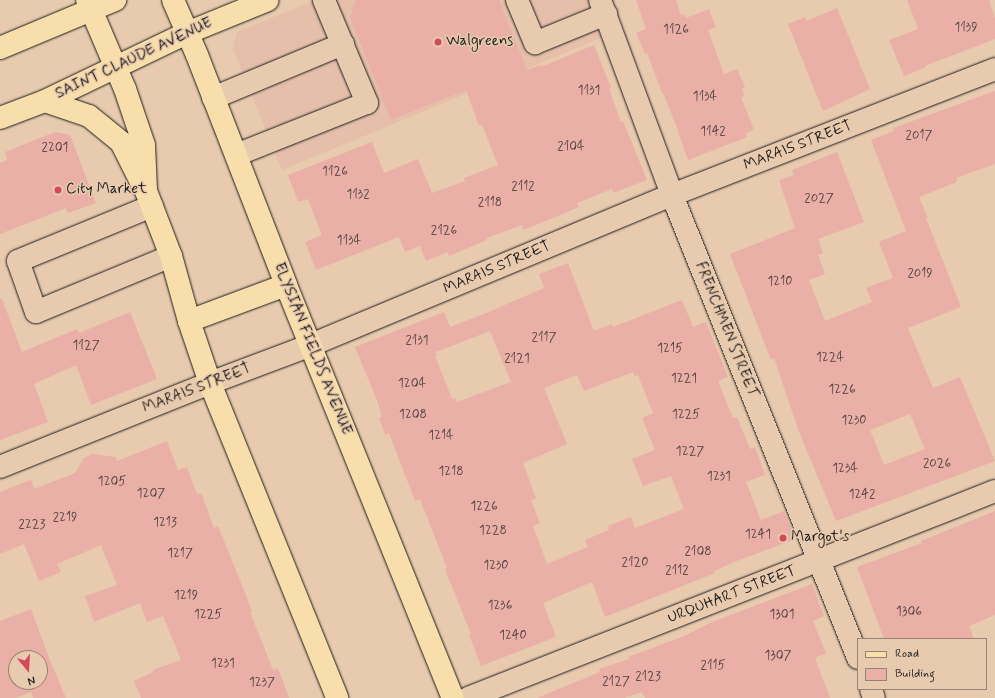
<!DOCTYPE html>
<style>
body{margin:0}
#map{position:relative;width:995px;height:698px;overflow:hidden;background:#e8caae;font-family:Mynerve,sans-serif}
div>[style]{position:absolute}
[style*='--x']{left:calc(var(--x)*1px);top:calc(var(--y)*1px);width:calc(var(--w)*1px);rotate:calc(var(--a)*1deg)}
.built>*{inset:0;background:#e5bfa9}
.building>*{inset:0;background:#eaafa7}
.roads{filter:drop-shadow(0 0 1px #1c1c1c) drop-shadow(0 0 1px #1c1c1c)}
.minor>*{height:22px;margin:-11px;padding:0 11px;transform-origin:11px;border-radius:11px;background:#e8caae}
.major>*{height:22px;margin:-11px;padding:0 11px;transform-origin:11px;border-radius:11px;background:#f8deab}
.dots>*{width:11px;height:11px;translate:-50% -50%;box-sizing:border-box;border:2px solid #e8caae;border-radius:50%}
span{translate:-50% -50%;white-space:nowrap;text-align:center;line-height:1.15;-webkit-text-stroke:3px #e8caae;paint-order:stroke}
.number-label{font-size:13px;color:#50413f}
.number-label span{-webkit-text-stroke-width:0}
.poi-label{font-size:15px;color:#1c1c1c}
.left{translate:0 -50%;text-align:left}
.street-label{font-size:15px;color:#1c1c1c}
.legend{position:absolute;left:857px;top:638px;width:130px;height:52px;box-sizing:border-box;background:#e8caae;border:1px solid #968474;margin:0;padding:5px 7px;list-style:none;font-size:12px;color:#1c1c1c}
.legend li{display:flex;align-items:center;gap:8px;height:20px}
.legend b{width:20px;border:1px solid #968474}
.north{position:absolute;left:8px;top:650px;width:40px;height:40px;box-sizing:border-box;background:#e8caae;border:1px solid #968474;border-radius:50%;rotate:162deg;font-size:11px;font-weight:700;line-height:16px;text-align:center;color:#1c1c1c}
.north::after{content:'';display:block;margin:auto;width:14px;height:18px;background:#d1495b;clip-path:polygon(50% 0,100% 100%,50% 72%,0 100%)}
</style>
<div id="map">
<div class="built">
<i style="clip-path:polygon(316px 0,589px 0,603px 37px,282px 170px,233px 49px,237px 32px)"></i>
</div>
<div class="building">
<i style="clip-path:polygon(356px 0,499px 0,527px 70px,540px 65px,541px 67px,594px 45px,611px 88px,609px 89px,621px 122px,623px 121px,647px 180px,613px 193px,612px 189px,577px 203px,579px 207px,551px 219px,523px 230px,522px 225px,487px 238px,487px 240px,449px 256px,448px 252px,426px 261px,420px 246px,405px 252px,399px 237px,316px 270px,305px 242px,322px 235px,308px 199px,298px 202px,288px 175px,372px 142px,384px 173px,418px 159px,432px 193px,465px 181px,464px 178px,498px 165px,482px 125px,479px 126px,466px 90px,391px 120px,350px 18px)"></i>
<i style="clip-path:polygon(636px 0,676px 0,681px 16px,684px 14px,686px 18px,709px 9px,716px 27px,708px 30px,724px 74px,737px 69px,745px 87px,742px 89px,745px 96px,741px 97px,754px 130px,746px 133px,747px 137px,688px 160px,677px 130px,678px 130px,663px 93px,662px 93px,647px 53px,645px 54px,636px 33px,646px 29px)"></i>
<i style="clip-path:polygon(907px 0,989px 0,995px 18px,995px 39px,925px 66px,926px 67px,904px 76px,889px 40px,918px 29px)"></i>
<i style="clip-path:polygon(837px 8px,870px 89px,823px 111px,788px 24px,805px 17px,806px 21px)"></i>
<i style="clip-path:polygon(evenodd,995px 91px,995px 164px,956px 178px,957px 182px,919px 197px,928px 218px,926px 218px,961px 307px,908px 328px,933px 388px,960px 377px,995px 461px,836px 521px,798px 429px,774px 358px,771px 360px,730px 254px,795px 228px,779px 180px,794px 175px,792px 170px,837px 152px,864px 222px,818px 239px,823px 253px,818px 255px,825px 274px,809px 280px,825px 321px,872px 302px,866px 288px,893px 278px,879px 242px,906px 231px,871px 140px,894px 131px,893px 128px,995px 91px,910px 414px,925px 449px,884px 465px,870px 430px,910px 414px)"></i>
<i style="clip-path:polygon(55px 132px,70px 135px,96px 203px,68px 213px,66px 208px,0 234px,0 163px,7px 160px,5px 152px)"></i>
<i style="clip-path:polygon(evenodd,568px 263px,594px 331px,612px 324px,613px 327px,682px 300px,693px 327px,706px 322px,728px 377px,718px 381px,733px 418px,737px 417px,750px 449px,755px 447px,765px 475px,746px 482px,761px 520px,784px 511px,795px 539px,734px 562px,714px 571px,715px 573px,605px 617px,592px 582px,543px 603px,556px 637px,481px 666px,469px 635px,471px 634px,445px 569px,447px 568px,420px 499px,415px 501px,389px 433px,385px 435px,379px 418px,382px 417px,378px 403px,355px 347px,444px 312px,450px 327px,484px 314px,544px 288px,539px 274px,568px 263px,490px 331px,511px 382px,457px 402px,455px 398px,452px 399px,435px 356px,437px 355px,436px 352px,490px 331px,568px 263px,633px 372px,635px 376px,638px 375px,653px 413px,642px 418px,655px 450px,632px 459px,643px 486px,671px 476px,684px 509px,635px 528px,631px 517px,608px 526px,609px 530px,585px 540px,588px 547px,547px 564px,533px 526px,540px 523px,531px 500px,536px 498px,523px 463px,567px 444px,544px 388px,577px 375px,584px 391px,633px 372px)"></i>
<i style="clip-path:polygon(0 299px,2px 299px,22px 352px,77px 329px,79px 333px,130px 312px,157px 379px,91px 405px,76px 365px,34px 384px,48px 422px,0 440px)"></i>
<i style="clip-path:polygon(167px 441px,178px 470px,187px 467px,197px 494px,201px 493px,214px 528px,218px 526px,242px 585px,252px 611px,250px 612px,273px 670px,278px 668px,289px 698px,141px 698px,134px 681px,153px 672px,153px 670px,181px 660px,163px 616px,147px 622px,140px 603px,94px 622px,85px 596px,117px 585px,101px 545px,57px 564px,61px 572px,39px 581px,24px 544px,0 554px,0 492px,31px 480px,34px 489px,75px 473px,84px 458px,92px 454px,116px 457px,117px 461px)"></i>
<i style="clip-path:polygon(995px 511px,995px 615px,969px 626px,974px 639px,884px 639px,857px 567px,922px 543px,921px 541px)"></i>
<i style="clip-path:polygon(812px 584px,824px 616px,813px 621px,826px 653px,815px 658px,830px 698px,645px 698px,642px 692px,624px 698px,537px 698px,600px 672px,599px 669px,629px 659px,628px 657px,684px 636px,710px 623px)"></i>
<i style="clip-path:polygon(evenodd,31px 609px,49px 658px,66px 698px,33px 698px,31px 692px,15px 698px,0 698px,0 621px,31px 609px,16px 658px,40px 658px,40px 682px,16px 682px,16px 658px)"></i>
</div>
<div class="roads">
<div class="minor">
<i style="--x:517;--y:0;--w:47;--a:67.3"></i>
<i style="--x:535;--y:43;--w:77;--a:-22.2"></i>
<i style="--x:600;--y:0;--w:208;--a:69.7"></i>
<i style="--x:672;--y:195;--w:499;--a:68.1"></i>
<i style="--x:213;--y:98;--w:141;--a:-22.6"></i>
<i style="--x:236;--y:155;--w:141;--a:-21.7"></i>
<i style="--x:367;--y:103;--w:112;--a:-112.7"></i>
<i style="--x:152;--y:206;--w:145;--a:157.7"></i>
<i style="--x:18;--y:261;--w:54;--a:70.6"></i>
<i style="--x:36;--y:312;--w:146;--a:-22.5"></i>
<i style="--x:0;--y:467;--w:226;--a:-21.8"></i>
<i style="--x:210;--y:383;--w:108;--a:-20.6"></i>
<i style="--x:311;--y:345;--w:391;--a:-22.6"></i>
<i style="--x:672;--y:195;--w:347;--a:-21.3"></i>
<i style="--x:871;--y:689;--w:9;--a:72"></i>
<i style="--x:468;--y:698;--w:566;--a:-21.44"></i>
</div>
<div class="major">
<i style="--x:87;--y:0;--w:97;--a:66.9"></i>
<i style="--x:125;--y:89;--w:59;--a:71.3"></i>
<i style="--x:144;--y:145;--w:46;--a:87.5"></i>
<i style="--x:146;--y:191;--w:70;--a:69"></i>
<i style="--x:171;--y:256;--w:67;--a:74.5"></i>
<i style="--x:189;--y:321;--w:65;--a:71.3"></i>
<i style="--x:210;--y:383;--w:340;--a:68"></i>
<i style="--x:173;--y:0;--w:60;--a:66.4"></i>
<i style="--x:197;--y:55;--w:247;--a:68.8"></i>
<i style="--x:286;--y:285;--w:445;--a:68"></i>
<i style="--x:0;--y:48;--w:125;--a:-22.7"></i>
<i style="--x:45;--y:101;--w:46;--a:18.8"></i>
<i style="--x:89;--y:116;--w:41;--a:39.1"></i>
<i style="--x:121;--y:142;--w:49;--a:63.4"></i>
<i style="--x:0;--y:118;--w:48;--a:-20.7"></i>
<i style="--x:45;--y:101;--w:157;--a:-25.6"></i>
<i style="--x:187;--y:33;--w:87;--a:-22.2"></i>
<i style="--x:189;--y:321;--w:103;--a:-20.4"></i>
</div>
</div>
<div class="dots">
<i style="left:438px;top:42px;background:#d1495b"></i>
<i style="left:58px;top:190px;background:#d1495b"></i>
<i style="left:783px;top:538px;background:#d1495b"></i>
</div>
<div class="number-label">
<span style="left:966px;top:28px">1139</span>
<span style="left:676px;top:30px">1126</span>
<span style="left:589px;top:91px">1131</span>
<span style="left:705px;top:97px">1134</span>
<span style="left:713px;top:132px">1142</span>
<span style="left:919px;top:136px">2017</span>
<span style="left:571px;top:147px">2104</span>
<span style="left:55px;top:148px">2201</span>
<span style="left:335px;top:172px">1126</span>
<span style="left:523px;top:187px">2112</span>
<span style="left:358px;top:195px">1132</span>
<span style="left:819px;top:199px">2027</span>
<span style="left:490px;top:203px">2118</span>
<span style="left:444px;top:231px">2126</span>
<span style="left:349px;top:241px">1134</span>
<span style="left:920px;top:274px">2019</span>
<span style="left:780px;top:282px">1210</span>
<span style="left:544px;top:338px">2117</span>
<span style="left:417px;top:341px">2131</span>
<span style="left:86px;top:346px">1127</span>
<span style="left:670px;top:349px">1215</span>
<span style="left:830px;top:358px">1224</span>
<span style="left:517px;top:359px">2121</span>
<span style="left:684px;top:379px">1221</span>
<span style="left:412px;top:384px">1204</span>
<span style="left:842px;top:390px">1226</span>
<span style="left:413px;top:415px">1208</span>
<span style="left:686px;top:415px">1225</span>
<span style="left:854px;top:421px">1230</span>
<span style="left:441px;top:436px">1214</span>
<span style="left:690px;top:452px">1227</span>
<span style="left:937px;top:464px">2026</span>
<span style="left:845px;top:469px">1234</span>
<span style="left:451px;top:472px">1218</span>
<span style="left:719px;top:477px">1231</span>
<span style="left:112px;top:482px">1205</span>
<span style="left:151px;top:494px">1207</span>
<span style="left:862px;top:495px">1242</span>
<span style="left:484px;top:507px">1226</span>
<span style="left:65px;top:518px">2219</span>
<span style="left:165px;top:523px">1213</span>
<span style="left:32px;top:525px">2223</span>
<span style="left:493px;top:531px">1228</span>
<span style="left:758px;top:535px">1241</span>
<span style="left:698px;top:552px">2108</span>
<span style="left:180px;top:554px">1217</span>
<span style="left:635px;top:563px">2120</span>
<span style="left:496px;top:566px">1230</span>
<span style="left:677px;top:571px">2112</span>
<span style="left:186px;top:596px">1219</span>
<span style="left:500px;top:606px">1236</span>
<span style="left:909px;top:612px">1306</span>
<span style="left:208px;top:615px">1225</span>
<span style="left:782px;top:615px">1301</span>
<span style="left:513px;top:636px">1240</span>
<span style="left:778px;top:656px">1307</span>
<span style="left:223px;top:664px">1231</span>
<span style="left:713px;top:666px">2115</span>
<span style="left:648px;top:677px">2123</span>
<span style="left:616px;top:682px">2127</span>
<span style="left:262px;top:683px">1237</span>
</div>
<div class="poi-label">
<span class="left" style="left:446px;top:42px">Walgreens</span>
<span class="left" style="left:66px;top:190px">City Market</span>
<span class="left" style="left:791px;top:538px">Margot's</span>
</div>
<div class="street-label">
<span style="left:134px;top:59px;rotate:-25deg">SAINT CLAUDE AVENUE</span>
<span style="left:798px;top:146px;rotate:-21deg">MARAIS STREET</span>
<span style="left:497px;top:268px;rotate:-23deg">MARAIS STREET</span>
<span style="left:726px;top:330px;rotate:68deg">FRENCHMEN STREET</span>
<span style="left:312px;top:349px;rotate:68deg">ELYSIAN FIELDS AVENUE</span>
<span style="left:197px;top:389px;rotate:-21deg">MARAIS STREET</span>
<span style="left:732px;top:595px;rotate:-21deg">URQUHART STREET</span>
</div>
<ul class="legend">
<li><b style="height:5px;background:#f8deab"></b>Road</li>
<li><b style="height:11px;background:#eaafa7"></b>Building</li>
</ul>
<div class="north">N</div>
</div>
